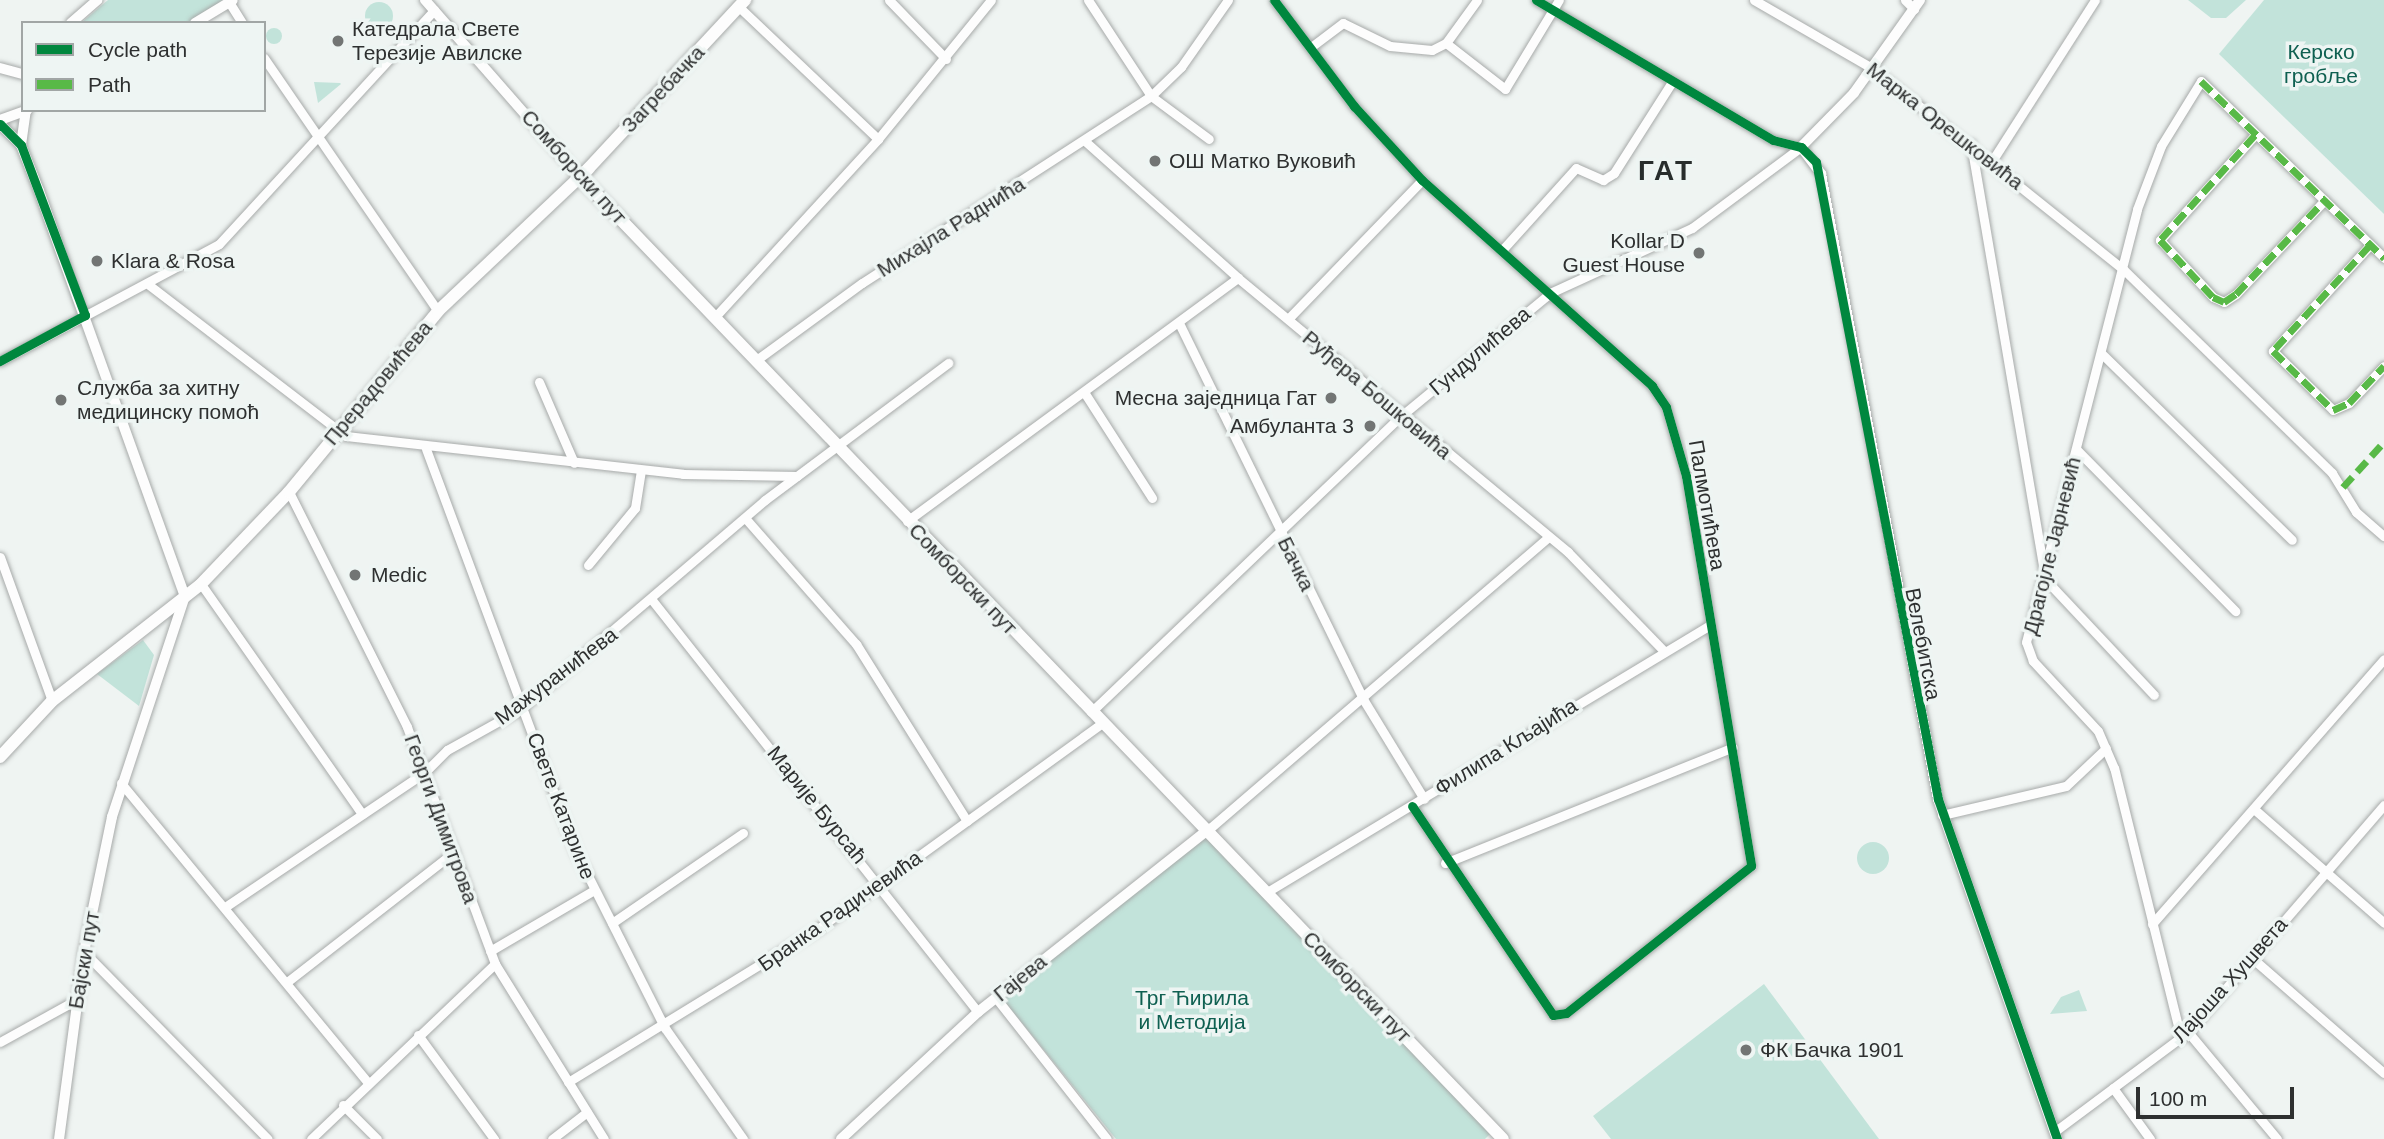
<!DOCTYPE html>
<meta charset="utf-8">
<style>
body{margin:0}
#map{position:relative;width:2384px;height:1139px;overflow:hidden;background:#eff4f2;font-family:Arial,sans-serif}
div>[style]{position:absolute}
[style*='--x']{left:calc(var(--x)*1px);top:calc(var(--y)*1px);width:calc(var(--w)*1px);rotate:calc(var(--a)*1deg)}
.green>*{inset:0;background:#c2e3da}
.round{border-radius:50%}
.roads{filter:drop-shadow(0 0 2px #a7aaa9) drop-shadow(0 0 2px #a7aaa9)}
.minor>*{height:9px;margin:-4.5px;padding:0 4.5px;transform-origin:4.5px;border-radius:4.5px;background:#fdfdfd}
.tertiary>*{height:10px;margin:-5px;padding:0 5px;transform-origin:5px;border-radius:5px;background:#fdfdfd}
.secondary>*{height:12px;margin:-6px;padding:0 6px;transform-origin:6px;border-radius:6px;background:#fdfdfd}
.quiet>*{height:7px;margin-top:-3.5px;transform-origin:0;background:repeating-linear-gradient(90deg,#58b947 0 14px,transparent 0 21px)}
.cycleway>*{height:9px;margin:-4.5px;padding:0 4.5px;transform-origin:4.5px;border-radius:4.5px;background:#00873e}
.dots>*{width:19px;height:19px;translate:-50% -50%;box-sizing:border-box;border:4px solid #eef5f3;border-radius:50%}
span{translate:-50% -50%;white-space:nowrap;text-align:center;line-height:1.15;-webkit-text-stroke:7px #eef5f3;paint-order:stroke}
.poi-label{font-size:21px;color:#2e3030}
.left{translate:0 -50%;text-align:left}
.right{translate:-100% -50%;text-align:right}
.park-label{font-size:21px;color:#0f6051}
.street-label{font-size:21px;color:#2e3030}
.district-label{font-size:28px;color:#282d2c;font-weight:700;letter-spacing:2px}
.legend{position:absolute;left:21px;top:21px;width:245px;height:91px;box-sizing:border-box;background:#eef5f3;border:2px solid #a1a6a5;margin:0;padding:9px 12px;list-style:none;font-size:21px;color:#2e3030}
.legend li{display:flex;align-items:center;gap:14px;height:35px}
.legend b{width:35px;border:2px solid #a1a6a5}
.scale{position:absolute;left:2136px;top:1087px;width:158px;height:32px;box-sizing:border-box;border:4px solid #2e3030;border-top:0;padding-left:9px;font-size:21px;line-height:24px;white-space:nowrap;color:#2e3030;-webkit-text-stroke:5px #eef5f3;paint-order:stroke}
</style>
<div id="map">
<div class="green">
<i style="clip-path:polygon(108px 0,223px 0,188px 23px,81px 23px)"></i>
<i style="clip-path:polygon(2188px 0,2246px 0,2226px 18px,2211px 18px)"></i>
<i style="clip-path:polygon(2264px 0,2384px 0,2384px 214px,2219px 54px)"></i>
<i class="round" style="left:365px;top:2px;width:28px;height:28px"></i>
<i class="round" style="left:266px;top:28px;width:16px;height:16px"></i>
<i style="clip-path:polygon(314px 82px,340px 83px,341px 84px,318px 103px)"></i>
<i style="clip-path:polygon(143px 640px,154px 655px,139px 706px,97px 674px)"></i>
<i style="clip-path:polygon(1207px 836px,1490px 1134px,1485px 1139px,1116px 1139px,1001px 997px)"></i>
<i class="round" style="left:1857px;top:842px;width:32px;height:32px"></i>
<i style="clip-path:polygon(1764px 984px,1879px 1139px,1611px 1139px,1593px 1116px)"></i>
<i style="clip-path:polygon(2079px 990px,2087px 1011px,2050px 1014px,2061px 997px)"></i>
</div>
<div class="roads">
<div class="minor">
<i style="--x:889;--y:0;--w:82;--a:46"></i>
<i style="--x:1088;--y:0;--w:115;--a:56.7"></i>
<i style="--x:1151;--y:96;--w:72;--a:36.6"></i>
<i style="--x:1274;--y:0;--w:133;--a:53"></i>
<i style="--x:1354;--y:106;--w:100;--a:47.4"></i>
<i style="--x:1422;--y:180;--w:309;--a:41.8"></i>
<i style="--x:1652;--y:386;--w:25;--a:56"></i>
<i style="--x:1666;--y:407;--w:72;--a:73.8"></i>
<i style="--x:1686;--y:476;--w:395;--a:80.5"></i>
<i style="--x:1751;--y:866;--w:236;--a:141.5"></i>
<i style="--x:1566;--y:1013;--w:13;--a:171"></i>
<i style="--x:1553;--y:1015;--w:252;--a:-124"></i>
<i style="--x:1536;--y:0;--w:275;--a:30.6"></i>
<i style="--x:1773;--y:140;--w:29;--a:14"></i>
<i style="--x:1754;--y:0;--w:136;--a:30"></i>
<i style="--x:1872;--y:68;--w:322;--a:38.7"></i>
<i style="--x:2123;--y:269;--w:292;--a:44.3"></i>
<i style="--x:2332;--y:473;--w:46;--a:58.4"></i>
<i style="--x:2356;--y:512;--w:37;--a:41"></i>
<i style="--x:1905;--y:0;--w:13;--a:45"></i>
<i style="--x:229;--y:2;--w:25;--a:58"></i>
<i style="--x:739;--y:7;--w:192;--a:43.5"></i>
<i style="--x:1446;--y:43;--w:75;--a:37.9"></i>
<i style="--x:1505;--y:89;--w:104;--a:-58.8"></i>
<i style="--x:1311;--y:47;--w:40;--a:-37"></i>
<i style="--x:1343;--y:23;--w:52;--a:26.1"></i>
<i style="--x:1390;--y:46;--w:42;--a:5.4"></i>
<i style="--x:1432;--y:50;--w:16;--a:-27"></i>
<i style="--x:1446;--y:43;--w:53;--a:-54.2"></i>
<i style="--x:264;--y:58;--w:307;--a:55.5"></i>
<i style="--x:2255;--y:135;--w:142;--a:132.1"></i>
<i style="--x:2160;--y:240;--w:78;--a:47.1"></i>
<i style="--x:2213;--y:297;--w:12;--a:24"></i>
<i style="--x:2224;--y:302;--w:14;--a:-34"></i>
<i style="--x:2236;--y:294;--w:129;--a:-46.6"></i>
<i style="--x:1086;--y:142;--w:204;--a:41.8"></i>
<i style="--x:1238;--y:278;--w:429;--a:39.7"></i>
<i style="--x:1568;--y:552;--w:138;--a:45.9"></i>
<i style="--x:1971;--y:144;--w:441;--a:80.3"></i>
<i style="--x:2045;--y:579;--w:159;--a:46.8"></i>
<i style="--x:1992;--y:161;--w:191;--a:-57.4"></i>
<i style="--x:2370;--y:245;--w:144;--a:132.5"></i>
<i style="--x:2273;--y:351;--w:84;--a:44.5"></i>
<i style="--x:2333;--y:410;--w:17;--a:-24"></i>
<i style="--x:2349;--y:403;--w:51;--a:-46.6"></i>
<i style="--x:1503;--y:249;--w:109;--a:-48"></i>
<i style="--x:1576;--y:168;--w:30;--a:24"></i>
<i style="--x:1603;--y:180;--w:13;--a:-32"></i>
<i style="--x:1614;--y:173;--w:108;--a:-57.5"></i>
<i style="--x:149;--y:285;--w:248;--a:37.5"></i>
<i style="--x:346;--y:436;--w:339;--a:6.4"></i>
<i style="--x:683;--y:474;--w:114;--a:1"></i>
<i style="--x:714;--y:318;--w:243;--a:-47.5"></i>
<i style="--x:878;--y:139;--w:179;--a:-50.9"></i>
<i style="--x:1288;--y:319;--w:193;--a:-46"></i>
<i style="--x:1179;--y:323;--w:419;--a:63.9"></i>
<i style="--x:1363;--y:699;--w:117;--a:58.6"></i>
<i style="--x:2101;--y:353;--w:267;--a:44.4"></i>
<i style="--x:0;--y:361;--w:248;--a:-28.1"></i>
<i style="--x:219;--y:244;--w:318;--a:-47.4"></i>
<i style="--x:755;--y:361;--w:132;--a:-36.1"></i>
<i style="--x:862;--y:283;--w:344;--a:-32.9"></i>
<i style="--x:1151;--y:96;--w:42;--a:-44"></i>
<i style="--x:1181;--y:67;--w:82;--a:-55"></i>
<i style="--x:539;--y:382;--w:88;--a:66.6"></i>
<i style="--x:1084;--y:392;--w:126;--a:57.3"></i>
<i style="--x:426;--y:449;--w:430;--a:69.6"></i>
<i style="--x:576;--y:852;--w:197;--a:63.2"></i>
<i style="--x:665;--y:1028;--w:136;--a:54.9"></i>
<i style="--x:2077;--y:450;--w:226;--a:45.5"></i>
<i style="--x:289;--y:492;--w:263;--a:63.3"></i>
<i style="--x:407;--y:727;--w:253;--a:69.6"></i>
<i style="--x:495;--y:964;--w:206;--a:58.1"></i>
<i style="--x:746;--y:519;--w:167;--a:48.7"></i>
<i style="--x:856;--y:644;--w:209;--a:57.9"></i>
<i style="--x:907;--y:521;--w:411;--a:-36.3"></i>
<i style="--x:0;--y:557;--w:153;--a:70.1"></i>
<i style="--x:588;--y:565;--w:74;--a:-50.5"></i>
<i style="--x:635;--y:508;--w:38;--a:-81"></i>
<i style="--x:201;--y:584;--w:281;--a:55"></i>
<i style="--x:652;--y:600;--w:525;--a:51.65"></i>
<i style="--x:1091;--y:712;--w:429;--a:-43.7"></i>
<i style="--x:1401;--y:416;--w:193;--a:-39.5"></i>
<i style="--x:1550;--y:293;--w:156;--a:-24.6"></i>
<i style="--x:1692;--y:228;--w:136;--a:-36.6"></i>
<i style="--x:121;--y:783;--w:386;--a:50.5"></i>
<i style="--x:2254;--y:809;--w:173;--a:41.2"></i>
<i style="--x:1942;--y:815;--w:127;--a:-13.2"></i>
<i style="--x:2066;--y:786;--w:55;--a:-43.5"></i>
<i style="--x:1209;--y:829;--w:448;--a:-40.7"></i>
<i style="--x:1445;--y:863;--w:310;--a:-21.9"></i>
<i style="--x:1267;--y:892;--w:517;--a:-31.08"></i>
<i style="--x:225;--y:907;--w:240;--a:-34"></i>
<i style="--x:424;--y:773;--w:33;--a:-45"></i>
<i style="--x:447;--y:750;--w:82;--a:-29.1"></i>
<i style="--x:519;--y:710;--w:323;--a:-40.5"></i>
<i style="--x:765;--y:500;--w:229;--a:-36.8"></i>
<i style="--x:612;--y:923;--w:159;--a:-34.5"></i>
<i style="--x:2152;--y:924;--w:352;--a:-48.8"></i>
<i style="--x:490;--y:951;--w:121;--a:-30.4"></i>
<i style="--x:84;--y:952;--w:262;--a:45.5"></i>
<i style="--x:2252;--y:958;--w:175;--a:41.1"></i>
<i style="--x:287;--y:982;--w:212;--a:-37.9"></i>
<i style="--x:996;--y:998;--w:179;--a:51.8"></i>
<i style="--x:2188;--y:1032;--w:139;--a:50.2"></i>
<i style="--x:418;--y:1035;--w:129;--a:53.8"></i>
<i style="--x:2181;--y:1038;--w:278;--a:-103.9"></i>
<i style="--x:2114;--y:768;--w:40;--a:-113.4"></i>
<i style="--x:2098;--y:731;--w:96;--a:-132.9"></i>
<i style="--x:2033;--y:661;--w:20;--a:-110"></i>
<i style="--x:2026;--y:642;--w:447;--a:-75.6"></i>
<i style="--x:2137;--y:209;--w:67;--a:-69.1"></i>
<i style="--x:2161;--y:146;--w:76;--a:-58.4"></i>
<i style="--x:2201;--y:81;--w:255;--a:44"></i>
<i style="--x:0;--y:1042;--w:87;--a:-28.9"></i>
<i style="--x:568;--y:1082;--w:294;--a:-31.5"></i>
<i style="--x:819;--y:928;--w:349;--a:-35.9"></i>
<i style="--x:2113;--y:1088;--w:63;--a:54"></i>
<i style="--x:343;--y:1105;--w:48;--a:45"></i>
<i style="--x:2054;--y:1132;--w:167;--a:-36.7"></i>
<i style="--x:2188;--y:1032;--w:300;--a:-49.2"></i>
<i style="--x:311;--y:1139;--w:254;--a:-43.6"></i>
<i style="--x:552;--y:1139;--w:44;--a:-37.6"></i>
</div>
<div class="tertiary">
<i style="--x:425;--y:0;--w:235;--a:48.8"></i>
<i style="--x:1920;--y:0;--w:114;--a:125.4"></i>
<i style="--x:1854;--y:93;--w:76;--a:134.5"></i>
<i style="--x:1801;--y:147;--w:34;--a:53"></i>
<i style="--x:1821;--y:174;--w:636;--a:79.4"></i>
<i style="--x:1938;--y:799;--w:360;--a:70.7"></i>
<i style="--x:71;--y:23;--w:35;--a:-41"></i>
<i style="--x:195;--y:23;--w:44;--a:-31.2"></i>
<i style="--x:0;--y:68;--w:24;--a:15"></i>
<i style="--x:0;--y:120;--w:29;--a:-20"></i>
<i style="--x:0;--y:124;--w:30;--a:45"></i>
<i style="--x:21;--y:145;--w:49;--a:68.6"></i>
<i style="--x:39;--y:191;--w:431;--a:70.2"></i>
<i style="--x:185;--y:596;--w:233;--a:108.3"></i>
<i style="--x:112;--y:817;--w:138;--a:101.7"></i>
<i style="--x:84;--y:952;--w:189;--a:97.6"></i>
<i style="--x:21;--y:145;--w:34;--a:-82"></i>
<i style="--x:841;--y:1139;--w:187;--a:-42.8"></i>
<i style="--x:978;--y:1012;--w:295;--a:-38.4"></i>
</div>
<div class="secondary">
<i style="--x:580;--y:177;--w:1333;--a:46.19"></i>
<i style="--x:0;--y:757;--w:76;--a:-47.1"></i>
<i style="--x:52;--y:701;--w:189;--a:-38.1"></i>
<i style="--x:201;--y:584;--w:127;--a:-46.3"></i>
<i style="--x:289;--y:492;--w:234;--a:-50.5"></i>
<i style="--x:438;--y:311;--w:207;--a:-43.4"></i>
<i style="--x:588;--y:169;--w:231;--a:-47.1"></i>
</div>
</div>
<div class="quiet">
<i style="--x:2201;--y:81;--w:255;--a:44"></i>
<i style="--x:2255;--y:135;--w:142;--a:132.1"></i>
<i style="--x:2160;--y:240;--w:78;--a:47.1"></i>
<i style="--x:2213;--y:297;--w:12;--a:24"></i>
<i style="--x:2224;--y:302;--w:14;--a:-34"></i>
<i style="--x:2236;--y:294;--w:129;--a:-46.6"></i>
<i style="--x:2370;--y:245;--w:144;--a:132.5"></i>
<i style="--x:2273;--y:351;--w:84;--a:44.5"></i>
<i style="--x:2333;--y:410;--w:17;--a:-24"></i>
<i style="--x:2349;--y:403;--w:51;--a:-46.6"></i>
<i style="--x:2343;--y:487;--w:61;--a:-47.7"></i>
</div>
<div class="cycleway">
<i style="--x:1274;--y:0;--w:133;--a:53"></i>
<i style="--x:1354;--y:106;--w:100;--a:47.4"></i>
<i style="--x:1422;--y:180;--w:309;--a:41.8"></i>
<i style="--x:1652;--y:386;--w:25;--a:56"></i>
<i style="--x:1666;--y:407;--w:72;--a:73.8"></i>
<i style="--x:1686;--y:476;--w:395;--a:80.5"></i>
<i style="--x:1751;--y:866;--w:236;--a:141.5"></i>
<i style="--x:1566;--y:1013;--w:13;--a:171"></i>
<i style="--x:1553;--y:1015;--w:252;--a:-124"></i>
<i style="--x:1536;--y:0;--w:275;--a:30.6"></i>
<i style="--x:1773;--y:140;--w:29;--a:14"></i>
<i style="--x:1801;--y:147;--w:21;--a:45"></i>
<i style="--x:1816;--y:162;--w:649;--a:79.16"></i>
<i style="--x:1938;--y:799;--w:360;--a:70.7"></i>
<i style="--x:0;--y:124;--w:30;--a:45"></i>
<i style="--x:21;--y:145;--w:182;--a:69.4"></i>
<i style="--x:85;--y:315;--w:97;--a:151.6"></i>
</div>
<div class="dots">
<i style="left:338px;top:41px;background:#727574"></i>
<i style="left:1155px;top:161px;background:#727574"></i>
<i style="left:1699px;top:253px;background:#727574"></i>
<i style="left:97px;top:261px;background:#727574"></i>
<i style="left:1331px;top:398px;background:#727574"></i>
<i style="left:61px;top:400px;background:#727574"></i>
<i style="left:1370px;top:426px;background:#727574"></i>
<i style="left:355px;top:575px;background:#727574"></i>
<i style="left:1746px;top:1050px;background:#727574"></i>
</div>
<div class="poi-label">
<span class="left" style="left:352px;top:41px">Катедрала Свете<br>Терезије Авилске</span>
<span class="left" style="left:1169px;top:161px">ОШ Матко Вуковић</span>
<span class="right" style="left:1685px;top:253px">Kollar D<br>Guest House</span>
<span class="left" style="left:111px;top:261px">Klara &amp; Rosa</span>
<span class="left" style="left:77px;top:400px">Служба за хитну<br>медицинску помоћ</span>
<span class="right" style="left:1317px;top:398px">Месна заједница Гат</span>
<span class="right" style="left:1354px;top:426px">Амбуланта 3</span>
<span class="left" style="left:371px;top:575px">Medic</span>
<span class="left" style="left:1760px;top:1050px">ФК Бачка 1901</span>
</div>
<div class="park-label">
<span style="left:2321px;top:64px">Керско<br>гробље</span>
<span style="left:1192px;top:1010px">Трг Ћирила<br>и Методија</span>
</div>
<div class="street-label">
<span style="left:663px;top:89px;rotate:-47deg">Загребачка</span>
<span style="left:1945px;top:126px;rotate:38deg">Марка Орешковића</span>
<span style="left:574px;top:167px;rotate:48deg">Сомборски пут</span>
<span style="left:951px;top:227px;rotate:-32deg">Михајла Раднића</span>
<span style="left:1480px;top:351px;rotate:-40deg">Гундулићева</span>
<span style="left:378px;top:383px;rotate:-50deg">Прерадовићева</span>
<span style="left:1377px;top:395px;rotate:40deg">Руђера Бошковића</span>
<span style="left:1707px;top:505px;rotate:80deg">Палмотићева</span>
<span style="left:2052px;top:546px;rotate:-76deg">Драгојле Јарневић</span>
<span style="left:1296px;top:564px;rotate:64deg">Бачка</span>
<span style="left:963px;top:579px;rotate:46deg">Сомборски пут</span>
<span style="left:1923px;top:644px;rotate:79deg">Велебитска</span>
<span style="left:556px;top:676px;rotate:-37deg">Мажуранићева</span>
<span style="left:1506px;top:747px;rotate:-32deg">Филипа Кљајића</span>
<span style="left:817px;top:805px;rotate:51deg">Марије Бурсаћ</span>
<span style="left:561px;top:806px;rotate:69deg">Свете Катарине</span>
<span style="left:441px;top:819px;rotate:70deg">Георги Димитрова</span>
<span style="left:840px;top:911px;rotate:-35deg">Бранка Радичевића</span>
<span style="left:84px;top:960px;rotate:-80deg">Бајски пут</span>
<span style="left:1020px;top:978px;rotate:-39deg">Гајева</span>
<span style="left:2230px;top:980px;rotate:-48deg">Лајоша Хушвета</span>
<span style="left:1357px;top:987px;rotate:46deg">Сомборски пут</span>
</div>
<div class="district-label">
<span style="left:1666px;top:171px">ГАТ</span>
</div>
<ul class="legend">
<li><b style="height:9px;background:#00873e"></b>Cycle path</li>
<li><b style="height:9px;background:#58b947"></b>Path</li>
</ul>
<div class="scale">100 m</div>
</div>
